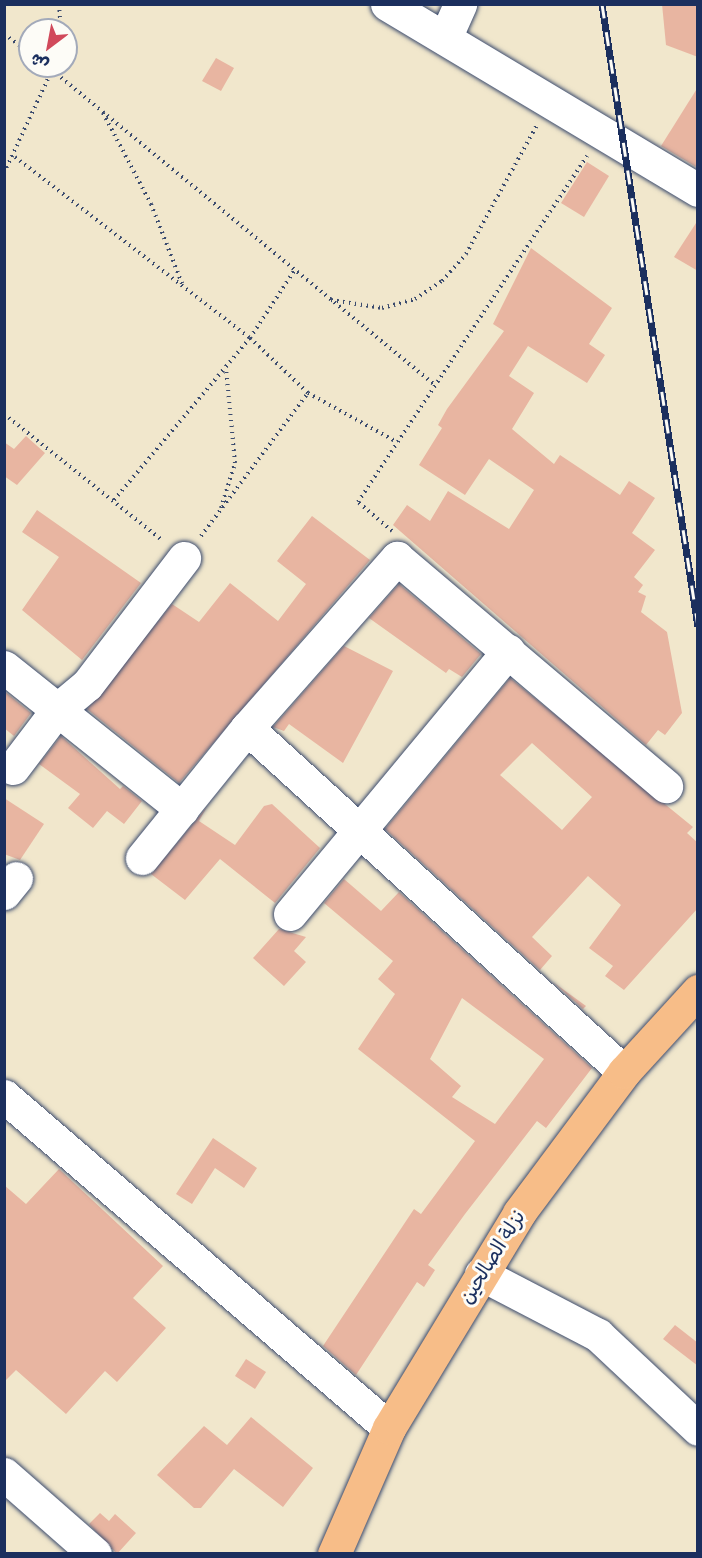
<!DOCTYPE html>
<meta charset="utf-8">
<style>
body{margin:0}
#map{position:relative;width:702px;height:1558px;overflow:hidden;background:#f1e7cc;font-family:Pangolin,"Playpen Sans Arabic",sans-serif}
div>[style]{position:absolute}
[style*='--x']{left:calc(var(--x)*1px);top:calc(var(--y)*1px);width:calc(var(--w)*1px);rotate:calc(var(--a)*1deg)}
.building>*{inset:0;background:#e8b5a1}
.path>*{height:4px;margin-top:-2px;transform-origin:0;background:repeating-linear-gradient(90deg,#3b4b6e 0 1.5px,transparent 0 6px)}
.roads{filter:drop-shadow(0 0 2px #3b4b6e) drop-shadow(0 0 2px #3b4b6e)}
.minor>*{height:33px;margin:-16.5px;padding:0 16.5px;transform-origin:16.5px;border-radius:16.5px;background:#fff}
.major>*{height:33px;margin:-16.5px;padding:0 16.5px;transform-origin:16.5px;border-radius:16.5px;background:#f7bd88}
.rail>*{height:7px;margin-top:-3.5px;transform-origin:0;background:repeating-linear-gradient(90deg,#fdfcf7 0 14px,#1b2f5e 0 28px);box-sizing:border-box;border-block:2px solid #1b2f5e}
span{translate:-50% -50%;white-space:nowrap;text-align:center;line-height:1.15;-webkit-text-stroke:6px #fdfcf7;paint-order:stroke}
.street-label{font-size:20px;color:#1b2f5e}
.frame{position:absolute;inset:0;border:6px solid #1b2f5e;pointer-events:none}
.north{position:absolute;left:18px;top:18px;width:60px;height:60px;box-sizing:border-box;background:#fdfcf7;border:2px solid #a3aaba;border-radius:50%;rotate:212deg;font-size:16px;font-weight:700;line-height:24px;text-align:center;color:#1b2f5e}
.north::after{content:'';display:block;margin:auto;width:21px;height:27px;background:#d1495b;clip-path:polygon(50% 0,100% 100%,50% 72%,0 100%)}
</style>
<div id="map">
<div class="building">
<i style="clip-path:polygon(662px 4px,698px 4px,698px 57px,666px 45px)"></i>
<i style="clip-path:polygon(216px 58px,234px 68px,221px 91px,202px 81px)"></i>
<i style="clip-path:polygon(698px 87px,698px 168px,661px 146px)"></i>
<i style="clip-path:polygon(587px 162px,609px 176px,584px 217px,561px 203px)"></i>
<i style="clip-path:polygon(698px 220px,698px 271px,674px 257px)"></i>
<i style="clip-path:polygon(531px 248px,612px 308px,589px 344px,605px 355px,587px 383px,528px 346px,509px 376px,534px 393px,512px 429px,554px 464px,560px 455px,620px 495px,629px 481px,655px 498px,632px 533px,655px 550px,634px 577px,643px 585px,638px 592px,646px 596px,641px 612px,667px 632px,682px 713px,665px 735px,658px 730px,646px 745px,393px 525px,407px 505px,430px 521px,448px 491px,509px 529px,534px 490px,489px 459px,465px 495px,419px 465px,442px 428px,438px 425px,447px 409px,504px 331px,493px 324px)"></i>
<i style="clip-path:polygon(26px 436px,45px 453px,17px 485px,4px 476px,4px 442px,14px 449px)"></i>
<i style="clip-path:polygon(37px 510px,141px 583px,82px 660px,22px 610px,59px 557px,22px 532px)"></i>
<i style="clip-path:polygon(312px 516px,370px 560px,179px 783px,87px 709px,172px 604px,199px 622px,230px 583px,278px 621px,306px 584px,277px 561px)"></i>
<i style="clip-path:polygon(399px 584px,481px 654px,462px 677px,449px 669px,446px 673px,369px 618px)"></i>
<i style="clip-path:polygon(344px 646px,393px 671px,343px 763px,289px 724px,284px 731px,273px 727px)"></i>
<i style="clip-path:polygon(evenodd,510px 678px,693px 827px,687px 833px,698px 843px,698px 908px,624px 990px,605px 976px,613px 966px,589px 948px,621px 905px,588px 876px,532px 937px,552px 956px,540px 970px,385px 829px,510px 678px,532px 743px,592px 797px,562px 830px,500px 775px,532px 743px)"></i>
<i style="clip-path:polygon(4px 691px,31px 713px,14px 736px,4px 728px)"></i>
<i style="clip-path:polygon(61px 736px,120px 789px,123px 786px,142px 801px,124px 824px,107px 811px,93px 828px,68px 808px,80px 794px,39px 764px)"></i>
<i style="clip-path:polygon(4px 798px,44px 824px,20px 860px,4px 854px)"></i>
<i style="clip-path:polygon(272px 804px,320px 848px,275px 903px,220px 859px,185px 900px,151px 874px,207px 807px,199px 821px,235px 845px,264px 806px)"></i>
<i style="clip-path:polygon(evenodd,344px 879px,381px 911px,399px 892px,592px 1068px,546px 1128px,537px 1121px,465px 1214px,428px 1265px,435px 1270px,424px 1287px,417px 1282px,356px 1375px,323px 1346px,414px 1209px,421px 1214px,475px 1141px,358px 1049px,395px 994px,378px 979px,393px 961px,324px 903px,344px 879px,462px 998px,544px 1059px,495px 1124px,452px 1097px,461px 1086px,430px 1059px,462px 998px)"></i>
<i style="clip-path:polygon(279px 929px,306px 937px,294px 951px,306px 962px,284px 986px,253px 958px)"></i>
<i style="clip-path:polygon(553px 982px,586px 1006px,583px 1009px)"></i>
<i style="clip-path:polygon(213px 1138px,257px 1168px,244px 1188px,215px 1168px,192px 1204px,176px 1194px)"></i>
<i style="clip-path:polygon(59px 1169px,163px 1266px,133px 1298px,166px 1328px,117px 1382px,105px 1371px,66px 1414px,16px 1370px,4px 1382px,4px 1185px,26px 1204px)"></i>
<i style="clip-path:polygon(675px 1325px,698px 1343px,698px 1366px,663px 1339px)"></i>
<i style="clip-path:polygon(246px 1359px,266px 1372px,255px 1389px,235px 1376px)"></i>
<i style="clip-path:polygon(251px 1417px,313px 1468px,283px 1507px,234px 1469px,201px 1508px,194px 1508px,157px 1475px,204px 1426px,227px 1445px)"></i>
<i style="clip-path:polygon(100px 1513px,109px 1521px,115px 1514px,136px 1533px,117px 1554px,89px 1524px)"></i>
</div>
<div class="path">
<i style="--x:59;--y:4;--w:26;--a:86"></i>
<i style="--x:4;--y:34;--w:32;--a:36"></i>
<i style="--x:47;--y:66;--w:502;--a:39.43"></i>
<i style="--x:103;--y:113;--w:103;--a:62.2"></i>
<i style="--x:151;--y:204;--w:88;--a:68.7"></i>
<i style="--x:15;--y:157;--w:297;--a:37.6"></i>
<i style="--x:250;--y:338;--w:80;--a:43.5"></i>
<i style="--x:308;--y:393;--w:102;--a:28.8"></i>
<i style="--x:4;--y:173;--w:118;--a:-65"></i>
<i style="--x:331;--y:300;--w:52;--a:8.9"></i>
<i style="--x:382;--y:308;--w:34;--a:-15"></i>
<i style="--x:415;--y:299;--w:32;--a:-34"></i>
<i style="--x:442;--y:281;--w:36;--a:-48"></i>
<i style="--x:466;--y:254;--w:147;--a:-61.2"></i>
<i style="--x:4;--y:414;--w:203;--a:38.6"></i>
<i style="--x:114;--y:500;--w:212;--a:-50"></i>
<i style="--x:250;--y:338;--w:80;--a:-56.7"></i>
<i style="--x:221;--y:508;--w:47;--a:-72.7"></i>
<i style="--x:235;--y:463;--w:95;--a:-95.4"></i>
<i style="--x:392;--y:531;--w:45;--a:-139.5"></i>
<i style="--x:358;--y:502;--w:415;--a:-56.5"></i>
<i style="--x:201;--y:536;--w:179;--a:-53.2"></i>
</div>
<div class="roads">
<div class="minor">
<i style="--x:387;--y:4;--w:362;--a:30.9"></i>
<i style="--x:446;--y:36;--w:35;--a:-66"></i>
<i style="--x:4;--y:667;--w:228;--a:38.6"></i>
<i style="--x:247;--y:728;--w:510;--a:42.38"></i>
<i style="--x:13;--y:768;--w:73;--a:-52.8"></i>
<i style="--x:57;--y:710;--w:39;--a:-40"></i>
<i style="--x:87;--y:685;--w:160;--a:-52.6"></i>
<i style="--x:142;--y:858;--w:167;--a:-51.1"></i>
<i style="--x:247;--y:728;--w:227;--a:-48.6"></i>
<i style="--x:397;--y:558;--w:353;--a:40.3"></i>
<i style="--x:4;--y:893;--w:19;--a:-51"></i>
<i style="--x:290;--y:914;--w:342;--a:-50.3"></i>
<i style="--x:4;--y:1096;--w:508;--a:40.77"></i>
<i style="--x:481;--y:1274;--w:132;--a:27.5"></i>
<i style="--x:598;--y:1335;--w:137;--a:43.2"></i>
<i style="--x:4;--y:1474;--w:121;--a:41.3"></i>
</div>
<div class="major">
<i style="--x:334;--y:1554;--w:137;--a:-66.4"></i>
<i style="--x:389;--y:1428;--w:251;--a:-58.8"></i>
<i style="--x:519;--y:1213;--w:176;--a:-53.3"></i>
<i style="--x:624;--y:1072;--w:110;--a:-47.6"></i>
</div>
</div>
<div class="rail">
<i style="--x:602;--y:4;--w:629;--a:81.23"></i>
</div>
<div class="street-label">
<span style="left:492px;top:1257px;rotate:-58deg">نزلة الصالحين</span>
</div>
<div class="frame"></div>
<div class="north">ش</div>
</div>
